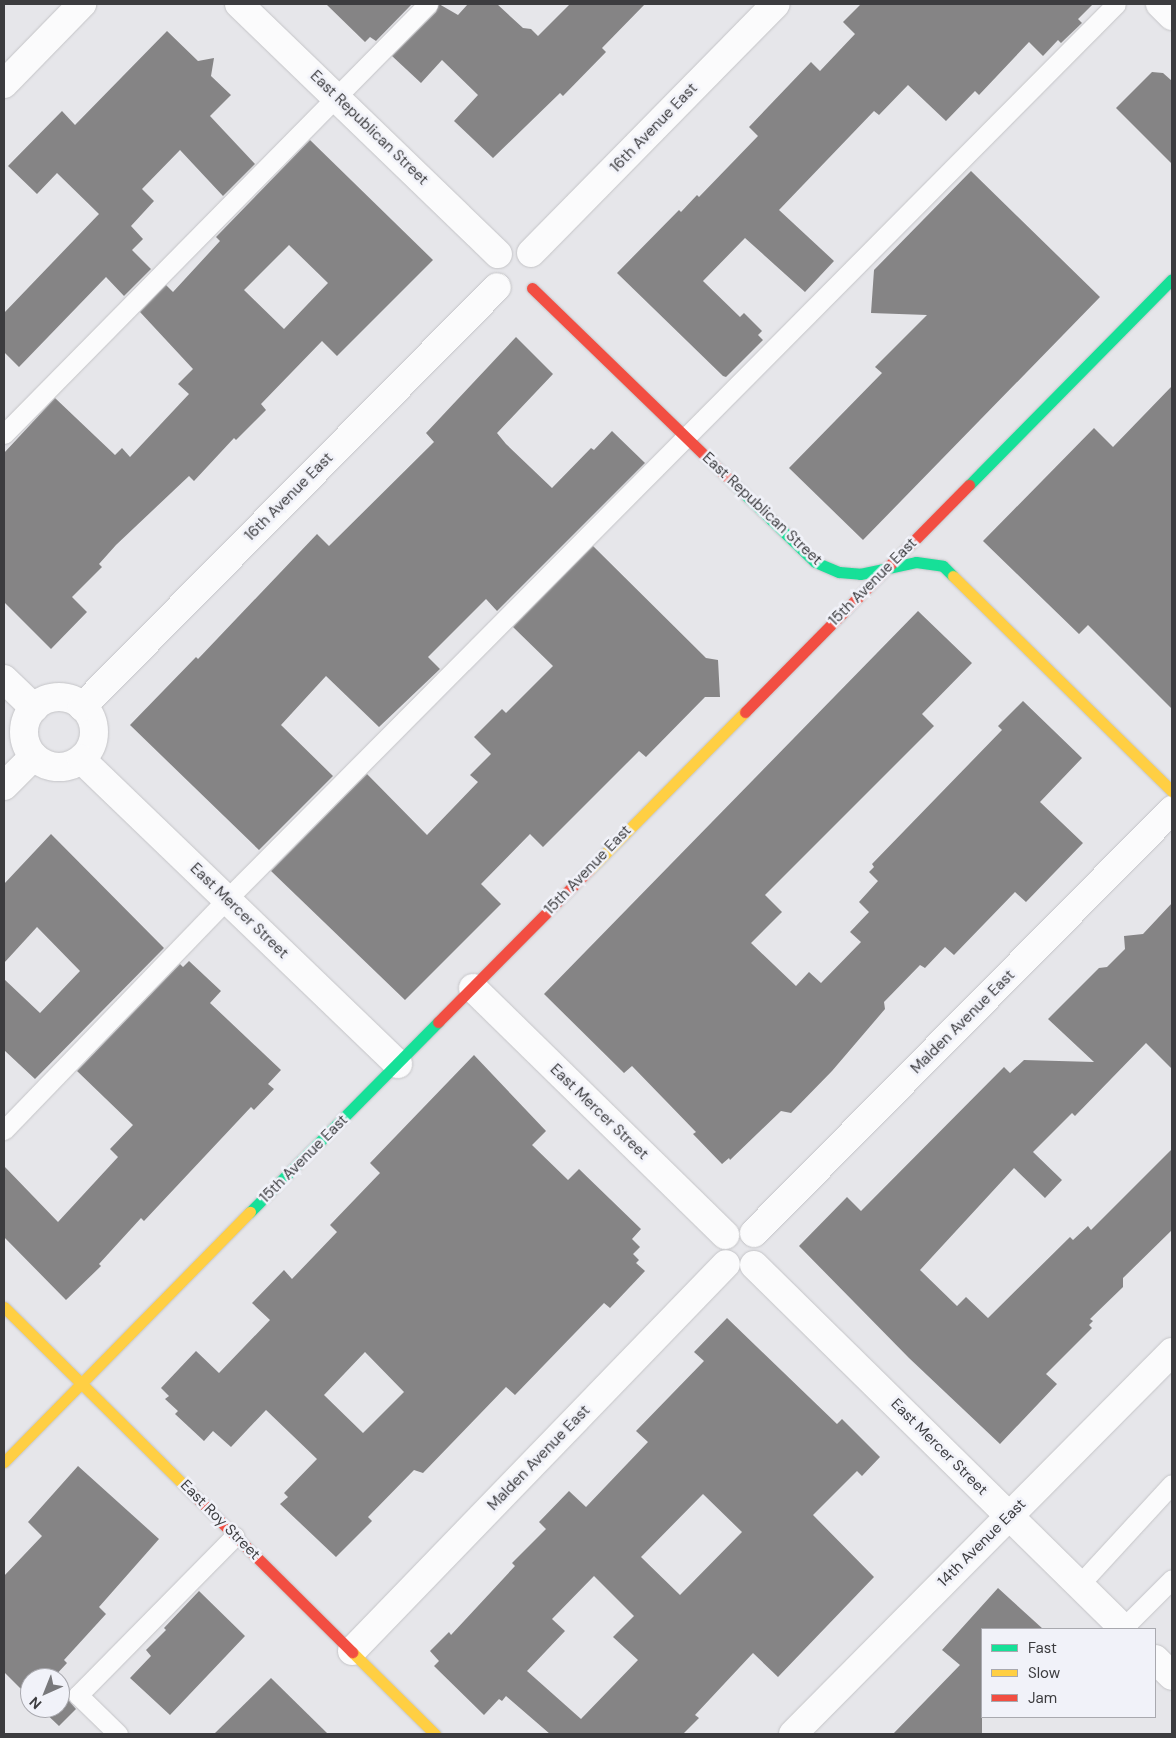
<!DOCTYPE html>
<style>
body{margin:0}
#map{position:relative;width:1176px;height:1738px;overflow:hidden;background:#e6e6ea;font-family:"DM Sans",sans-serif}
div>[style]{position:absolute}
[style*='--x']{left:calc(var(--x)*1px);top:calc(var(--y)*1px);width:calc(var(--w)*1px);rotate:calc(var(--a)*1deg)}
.building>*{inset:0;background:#858485}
.roads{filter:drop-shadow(0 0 1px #c4c4c7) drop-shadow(0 0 1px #c4c4c7)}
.lane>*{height:19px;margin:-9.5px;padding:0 9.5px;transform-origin:9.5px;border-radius:9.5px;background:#fbfbfc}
.street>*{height:28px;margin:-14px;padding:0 14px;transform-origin:14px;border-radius:14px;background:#fbfbfc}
.street>.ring{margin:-14px;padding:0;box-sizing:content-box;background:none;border:28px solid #fbfbfc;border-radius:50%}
.fast>*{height:11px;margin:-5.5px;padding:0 5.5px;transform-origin:5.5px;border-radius:5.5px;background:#16e098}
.slow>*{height:11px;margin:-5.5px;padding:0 5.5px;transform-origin:5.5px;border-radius:5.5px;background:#ffcf43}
.jam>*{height:11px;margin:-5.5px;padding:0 5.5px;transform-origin:5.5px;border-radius:5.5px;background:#f24e42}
span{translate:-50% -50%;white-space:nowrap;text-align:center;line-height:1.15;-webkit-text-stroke:5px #f1f2f9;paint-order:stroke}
.street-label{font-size:15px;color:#3c3c3f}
.frame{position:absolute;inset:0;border:5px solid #3c3c3f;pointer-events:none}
.legend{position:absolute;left:981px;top:1628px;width:175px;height:90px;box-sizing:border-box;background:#f1f2f9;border:1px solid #a9a9af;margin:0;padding:6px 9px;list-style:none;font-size:15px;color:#3c3c3f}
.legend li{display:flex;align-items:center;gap:10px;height:25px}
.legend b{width:25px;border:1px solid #a9a9af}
.north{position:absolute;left:20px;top:1668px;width:50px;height:50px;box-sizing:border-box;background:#f1f2f9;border:1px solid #a9a9af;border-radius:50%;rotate:224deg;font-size:14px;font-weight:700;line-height:20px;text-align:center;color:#3c3c3f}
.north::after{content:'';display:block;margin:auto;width:18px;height:22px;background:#78787b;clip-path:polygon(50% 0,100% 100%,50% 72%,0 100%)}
</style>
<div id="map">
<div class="building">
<i style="clip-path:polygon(326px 4px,412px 4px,376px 41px,370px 37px,365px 42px)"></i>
<i style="clip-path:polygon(439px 4px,458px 15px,468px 4px,497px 4px,523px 28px,531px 29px,538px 36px,570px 4px,645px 4px,602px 48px,606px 52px,563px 96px,560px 93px,493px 158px,454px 121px,478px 95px,442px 60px,421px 83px,392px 56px,436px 12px)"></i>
<i style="clip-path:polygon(861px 4px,1093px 4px,1078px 19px,1082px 23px,1061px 43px,1058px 40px,1043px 56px,1029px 42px,979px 95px,975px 91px,946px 121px,908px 85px,879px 115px,874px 111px,779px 210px,834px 261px,805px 292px,745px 238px,703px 281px,740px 317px,744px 313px,762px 331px,758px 335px,763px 340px,726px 377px,723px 376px,617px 273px,679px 210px,681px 212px,697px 195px,699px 197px,758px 136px,749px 127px,811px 62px,820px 71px,855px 34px,843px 22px)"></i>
<i style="clip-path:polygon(167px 31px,198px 61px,214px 58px,211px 76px,231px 95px,210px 116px,255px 164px,223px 196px,180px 150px,142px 189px,154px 201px,131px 226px,143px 239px,132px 250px,151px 269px,124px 296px,106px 277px,19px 367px,4px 352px,4px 313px,99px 214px,57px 173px,37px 194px,8px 166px,62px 111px,75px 125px)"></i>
<i style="clip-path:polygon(1152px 72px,1163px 73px,1172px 81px,1172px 164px,1116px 108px)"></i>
<i style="clip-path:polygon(evenodd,310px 140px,433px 260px,337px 356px,322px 341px,261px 404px,266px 410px,236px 440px,234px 438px,194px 481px,189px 476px,116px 545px,99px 564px,102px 567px,72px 597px,87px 612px,51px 649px,4px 602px,4px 453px,55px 398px,115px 455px,122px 448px,130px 457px,189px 394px,178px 384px,193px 369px,140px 312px,166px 285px,173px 292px,220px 241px,216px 237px,310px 140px,289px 245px,328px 283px,284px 329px,244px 290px,289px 245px)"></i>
<i style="clip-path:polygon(971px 171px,1100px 297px,863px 540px,789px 468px,882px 373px,875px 367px,927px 315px,871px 313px,874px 270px)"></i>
<i style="clip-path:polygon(516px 337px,553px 374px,497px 433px,506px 444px,552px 488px,591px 448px,594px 450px,612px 431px,645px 463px,497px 611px,486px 599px,428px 657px,440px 669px,379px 727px,326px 676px,281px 725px,333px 776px,259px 850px,130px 725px,196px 657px,198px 659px,317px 534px,329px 546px,434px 442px,426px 433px)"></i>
<i style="clip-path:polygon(1172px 386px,1172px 709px,1088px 625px,1079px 634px,983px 541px,1094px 428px,1113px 447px)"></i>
<i style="clip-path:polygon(593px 546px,706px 658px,718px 660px,720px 697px,705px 697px,646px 757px,639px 751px,543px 847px,530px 834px,481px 884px,501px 904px,405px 1000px,271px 871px,367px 774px,427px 835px,478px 782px,470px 775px,491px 754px,474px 737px,502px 709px,506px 713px,553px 666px,513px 627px)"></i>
<i style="clip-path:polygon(918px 611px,972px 663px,922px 714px,934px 726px,765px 895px,782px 912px,751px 943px,796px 986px,809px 972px,821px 983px,861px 942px,850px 932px,869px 912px,859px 902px,878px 881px,869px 872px,874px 867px,872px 864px,1002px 730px,998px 726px,1023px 701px,1082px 758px,1040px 802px,1083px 843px,1026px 902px,1015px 892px,954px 955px,945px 947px,925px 968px,920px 965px,884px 1002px,885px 1009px,832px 1071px,791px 1113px,781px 1111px,730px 1160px,729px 1158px,722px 1164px,693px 1134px,696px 1132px,632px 1066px,624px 1073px,544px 994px)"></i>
<i style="clip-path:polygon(51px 834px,164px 948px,35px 1079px,4px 1050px,4px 979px,40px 1013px,80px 971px,37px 927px,4px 963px,4px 884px)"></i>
<i style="clip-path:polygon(1172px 903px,1172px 1069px,1146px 1043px,1075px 1116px,1072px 1113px,1033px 1152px,1062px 1180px,1045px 1198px,1014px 1168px,920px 1270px,957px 1306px,966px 1297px,988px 1318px,1070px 1237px,1073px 1240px,1088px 1226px,1091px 1230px,1172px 1149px,1172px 1230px,1123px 1278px,1123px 1287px,1090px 1319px,1093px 1321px,1089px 1325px,1092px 1328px,1046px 1374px,1057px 1384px,1000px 1444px,909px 1358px,799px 1246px,847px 1197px,861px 1211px,1004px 1067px,1010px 1073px,1024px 1060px,1094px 1062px,1048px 1019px,1099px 968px,1107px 967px,1125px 949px,1124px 936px,1143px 934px)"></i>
<i style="clip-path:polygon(189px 961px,221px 991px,210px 1003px,281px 1070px,268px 1084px,274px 1089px,254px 1110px,251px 1107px,144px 1221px,141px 1218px,99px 1264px,101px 1266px,66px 1300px,4px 1237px,4px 1166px,58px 1222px,118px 1157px,110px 1149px,133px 1125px,77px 1071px,180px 964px,183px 967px)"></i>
<i style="clip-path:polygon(evenodd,474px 1055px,546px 1131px,532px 1145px,568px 1180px,579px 1169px,641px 1229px,632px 1239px,640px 1247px,633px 1254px,639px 1260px,636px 1263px,645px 1271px,610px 1308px,604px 1303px,515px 1395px,506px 1387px,423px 1473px,414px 1470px,368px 1517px,372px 1521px,336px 1557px,280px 1504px,288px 1497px,284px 1493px,317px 1459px,266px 1410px,231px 1447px,213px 1431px,204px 1441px,175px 1414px,178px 1411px,165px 1399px,169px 1396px,161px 1388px,196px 1351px,219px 1373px,270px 1320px,252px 1303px,284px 1270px,292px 1279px,337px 1232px,330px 1225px,380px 1173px,370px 1163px,474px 1055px,365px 1352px,404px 1392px,363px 1433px,324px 1395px,365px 1352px)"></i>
<i style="clip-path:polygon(evenodd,727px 1318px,837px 1424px,842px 1419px,880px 1457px,862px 1476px,857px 1471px,813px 1515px,874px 1577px,778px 1677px,753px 1653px,695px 1715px,699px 1718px,683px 1734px,550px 1734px,506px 1696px,502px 1701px,499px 1699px,484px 1715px,434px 1666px,439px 1661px,430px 1651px,449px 1632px,451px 1635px,515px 1566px,512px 1563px,546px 1529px,539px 1522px,569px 1491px,586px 1507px,648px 1442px,636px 1431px,704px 1361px,694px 1352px,727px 1318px,703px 1494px,742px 1532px,680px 1595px,641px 1557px,703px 1494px,727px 1318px,594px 1576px,634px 1616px,613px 1637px,638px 1660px,581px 1719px,527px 1671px,565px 1631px,552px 1619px,594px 1576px)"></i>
<i style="clip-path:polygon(78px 1466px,159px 1539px,99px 1607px,106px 1614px,64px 1660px,67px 1663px,53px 1678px,30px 1678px,30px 1698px,4px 1672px,4px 1576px,42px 1536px,28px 1522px)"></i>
<i style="clip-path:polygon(998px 1588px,1043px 1629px,982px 1629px,982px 1734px,893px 1734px,960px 1665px,942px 1650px)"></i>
<i style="clip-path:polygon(199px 1591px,245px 1636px,170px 1715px,130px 1678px,151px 1656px,146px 1650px,166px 1630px,164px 1628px)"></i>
<i style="clip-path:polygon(271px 1678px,328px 1734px,214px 1734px)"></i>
<i style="clip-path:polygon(60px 1690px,76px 1709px,59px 1726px,40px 1708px,60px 1708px)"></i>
</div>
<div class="roads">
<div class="lane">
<i style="--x:4;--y:434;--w:604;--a:-45.4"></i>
<i style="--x:4;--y:1130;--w:321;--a:-46"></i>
<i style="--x:227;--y:899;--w:1261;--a:-45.19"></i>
<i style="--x:1079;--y:1585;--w:137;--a:-47.4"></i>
<i style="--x:1123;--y:1628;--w:69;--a:-45"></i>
<i style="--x:118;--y:1734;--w:56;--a:-135.7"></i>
<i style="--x:78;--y:1695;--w:223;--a:-45.4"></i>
</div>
<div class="street">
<i style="--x:239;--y:4;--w:360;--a:44"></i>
<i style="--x:1160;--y:4;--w:17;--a:45"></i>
<i style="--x:4;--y:84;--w:112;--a:-45.7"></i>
<i style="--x:531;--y:253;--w:349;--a:-45.5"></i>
<i style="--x:4;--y:679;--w:42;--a:44"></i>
<i class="ring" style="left:24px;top:697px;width:42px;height:42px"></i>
<i style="--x:82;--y:707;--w:590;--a:-45.34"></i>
<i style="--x:81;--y:759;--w:440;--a:43.9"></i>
<i style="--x:4;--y:786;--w:42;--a:-45"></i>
<i style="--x:473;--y:988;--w:353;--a:44.4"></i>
<i style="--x:754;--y:1233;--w:595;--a:-45.34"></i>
<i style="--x:754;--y:1265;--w:519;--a:44.53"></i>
<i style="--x:352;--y:1651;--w:538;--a:-45.98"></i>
<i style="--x:1155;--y:1659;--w:24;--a:45"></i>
<i style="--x:793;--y:1734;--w:538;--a:-45.23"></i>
</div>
<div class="fast">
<i style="--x:727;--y:477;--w:122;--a:44"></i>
<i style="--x:815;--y:562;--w:26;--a:23"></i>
<i style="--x:839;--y:572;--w:21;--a:5"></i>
<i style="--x:860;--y:574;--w:57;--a:-12.1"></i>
<i style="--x:916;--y:562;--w:27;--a:8"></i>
<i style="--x:943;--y:566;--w:14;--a:45"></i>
<i style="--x:969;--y:485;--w:289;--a:-45.4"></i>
<i style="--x:250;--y:1212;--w:267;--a:-45.3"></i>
</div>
<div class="slow">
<i style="--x:953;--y:576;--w:307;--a:44.5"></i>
<i style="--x:589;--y:870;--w:222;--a:-45.4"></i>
<i style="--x:4;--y:1307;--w:264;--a:44.7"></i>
<i style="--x:4;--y:1462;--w:351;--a:-45.5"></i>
<i style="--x:352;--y:1652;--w:117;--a:44.7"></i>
</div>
<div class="jam">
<i style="--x:532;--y:288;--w:272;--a:44.1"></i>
<i style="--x:745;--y:712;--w:319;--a:-45.4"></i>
<i style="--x:438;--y:1022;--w:214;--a:-45.2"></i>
<i style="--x:192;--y:1493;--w:226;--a:44.8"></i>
</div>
</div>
<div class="street-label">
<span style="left:369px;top:128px;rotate:44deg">East Republican Street</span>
<span style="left:654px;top:128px;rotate:-46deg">16th Avenue East</span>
<span style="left:289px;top:497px;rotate:-45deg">16th Avenue East</span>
<span style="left:762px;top:509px;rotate:43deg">East Republican Street</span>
<span style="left:873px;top:582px;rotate:-45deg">15th Avenue East</span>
<span style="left:588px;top:870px;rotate:-46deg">15th Avenue East</span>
<span style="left:239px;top:911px;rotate:44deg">East Mercer Street</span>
<span style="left:963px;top:1022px;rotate:-45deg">Malden Avenue East</span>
<span style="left:599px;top:1112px;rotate:44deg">East Mercer Street</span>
<span style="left:304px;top:1159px;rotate:-45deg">15th Avenue East</span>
<span style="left:939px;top:1447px;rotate:45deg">East Mercer Street</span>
<span style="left:539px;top:1458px;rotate:-46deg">Malden Avenue East</span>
<span style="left:220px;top:1520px;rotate:45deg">East Roy Street</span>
<span style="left:982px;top:1543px;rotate:-45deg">14th Avenue East</span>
</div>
<div class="frame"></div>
<ul class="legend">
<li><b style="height:6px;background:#16e098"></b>Fast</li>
<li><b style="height:6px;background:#ffcf43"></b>Slow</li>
<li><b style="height:6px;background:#f24e42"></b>Jam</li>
</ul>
<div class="north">N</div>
</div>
